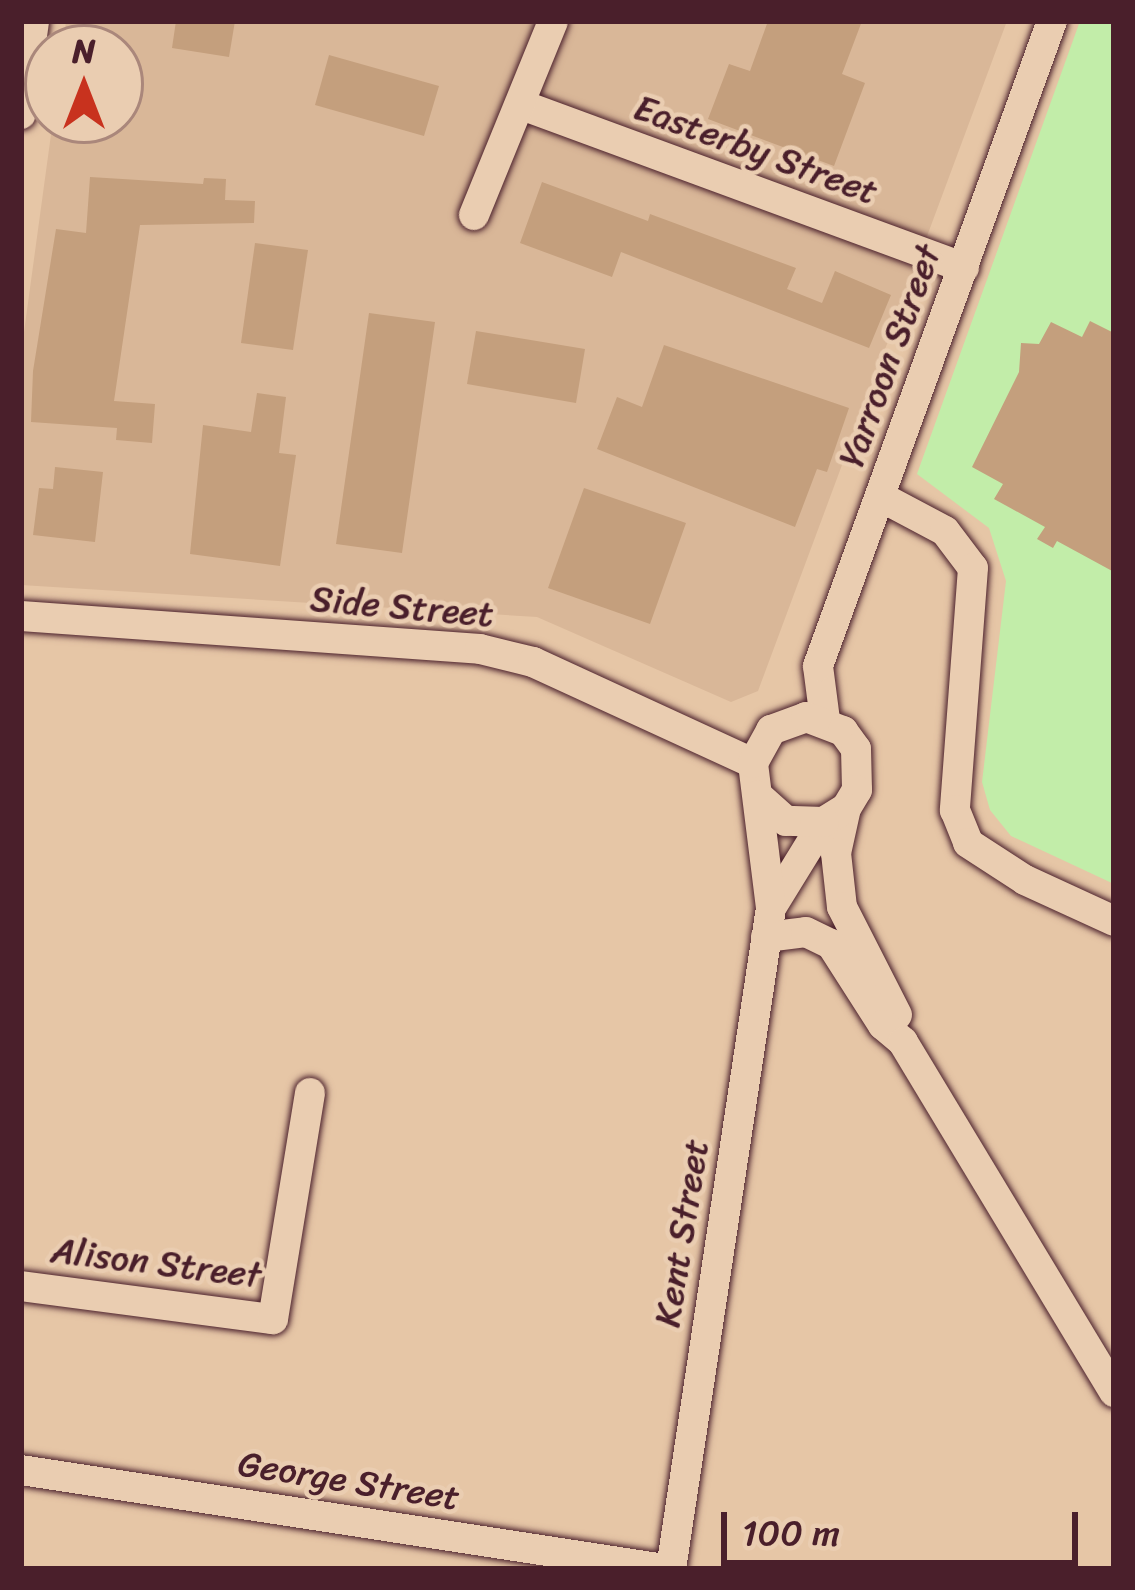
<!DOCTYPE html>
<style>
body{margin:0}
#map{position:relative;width:1135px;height:1590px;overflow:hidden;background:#e6c6a6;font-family:Sriracha,sans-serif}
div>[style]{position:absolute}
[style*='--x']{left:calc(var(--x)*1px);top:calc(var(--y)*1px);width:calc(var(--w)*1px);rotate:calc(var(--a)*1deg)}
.built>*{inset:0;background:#d9b798}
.green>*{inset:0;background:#c2eda9}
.building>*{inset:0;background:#c49f7d}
.roads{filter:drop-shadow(0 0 3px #4a1f2b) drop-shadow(0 0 3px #4a1f2b)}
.minor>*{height:30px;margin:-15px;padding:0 15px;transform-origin:15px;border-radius:15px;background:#eacdb1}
span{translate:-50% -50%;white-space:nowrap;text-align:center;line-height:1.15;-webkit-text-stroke:9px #eacdb1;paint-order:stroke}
.street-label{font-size:36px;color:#4a1f2b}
.frame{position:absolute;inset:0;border:24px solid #4a1f2b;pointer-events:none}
.north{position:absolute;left:24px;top:24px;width:120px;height:120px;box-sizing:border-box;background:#eacdb1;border:3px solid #aa877b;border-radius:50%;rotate:0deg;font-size:33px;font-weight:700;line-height:48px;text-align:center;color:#4a1f2b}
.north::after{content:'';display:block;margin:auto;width:42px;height:54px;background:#c8321e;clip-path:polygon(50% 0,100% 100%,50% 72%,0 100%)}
.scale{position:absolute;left:721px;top:1512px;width:357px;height:54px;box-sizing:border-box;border:6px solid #4a1f2b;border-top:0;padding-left:15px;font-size:36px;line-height:42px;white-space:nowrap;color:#4a1f2b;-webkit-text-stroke:9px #eacdb1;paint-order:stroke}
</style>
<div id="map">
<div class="built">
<i style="clip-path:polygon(66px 21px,1007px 21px,758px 691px,731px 702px,537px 617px,21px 585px,21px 354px,53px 120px,120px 120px,120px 48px,63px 48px)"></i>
</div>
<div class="green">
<i style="clip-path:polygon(1080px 21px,1114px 21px,1114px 884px,1011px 836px,990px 810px,982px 782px,1006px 581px,989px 528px,917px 474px)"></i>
</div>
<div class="building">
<i style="clip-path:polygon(176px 21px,235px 21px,229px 57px,172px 48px)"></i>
<i style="clip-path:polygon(768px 21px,862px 21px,842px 74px,865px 83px,834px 166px,708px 119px,729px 64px,750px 71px)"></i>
<i style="clip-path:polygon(329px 55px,439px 86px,424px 136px,315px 105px)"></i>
<i style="clip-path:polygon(90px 177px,203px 184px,204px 178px,226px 179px,225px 200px,255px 201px,254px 223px,140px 225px,114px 401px,155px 404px,152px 443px,116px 440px,117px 428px,31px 422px,33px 371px,56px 229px,86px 233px)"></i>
<i style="clip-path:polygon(542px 182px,648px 221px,650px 214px,796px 268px,787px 289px,822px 303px,835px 271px,891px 295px,869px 348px,621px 252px,612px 277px,520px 243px)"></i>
<i style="clip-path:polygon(255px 243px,308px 250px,293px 350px,241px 343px)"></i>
<i style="clip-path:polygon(369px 313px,435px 322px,402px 553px,336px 544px)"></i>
<i style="clip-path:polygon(1090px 321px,1114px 333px,1114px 572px,1057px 541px,1053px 548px,1037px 539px,1045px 527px,994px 499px,1003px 484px,972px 467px,1019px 372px,1021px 343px,1039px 344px,1051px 322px,1082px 337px)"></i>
<i style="clip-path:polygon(476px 331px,585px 349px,576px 403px,467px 384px)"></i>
<i style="clip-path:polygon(664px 345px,849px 408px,827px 472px,817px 469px,795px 527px,597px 449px,617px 397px,642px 407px)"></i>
<i style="clip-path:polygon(257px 393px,286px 397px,279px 453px,296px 455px,280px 566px,190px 554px,203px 425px,251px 432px)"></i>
<i style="clip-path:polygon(55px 467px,103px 472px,95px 542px,33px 535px,39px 488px,53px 489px)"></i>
<i style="clip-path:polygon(584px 488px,686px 523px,650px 624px,548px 588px)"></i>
</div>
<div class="roads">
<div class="minor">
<i style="--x:522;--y:105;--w:471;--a:20.2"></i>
<i style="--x:21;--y:114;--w:94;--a:-82"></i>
<i style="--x:474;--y:215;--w:209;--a:-67.8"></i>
<i style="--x:881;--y:497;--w:72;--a:28"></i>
<i style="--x:945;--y:531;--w:46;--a:52.9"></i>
<i style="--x:973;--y:568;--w:243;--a:94.3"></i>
<i style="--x:955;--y:810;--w:35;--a:68"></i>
<i style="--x:968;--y:843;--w:68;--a:33"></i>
<i style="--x:1025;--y:880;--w:98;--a:24.7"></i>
<i style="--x:21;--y:616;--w:460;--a:4.1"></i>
<i style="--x:480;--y:649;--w:55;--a:13.8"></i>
<i style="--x:533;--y:662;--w:242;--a:24.7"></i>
<i style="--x:825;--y:720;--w:54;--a:-97.4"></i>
<i style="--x:818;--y:666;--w:686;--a:-70.06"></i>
<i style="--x:846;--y:808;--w:46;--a:102.5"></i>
<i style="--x:836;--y:853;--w:54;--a:83.7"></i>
<i style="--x:842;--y:907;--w:121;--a:63"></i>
<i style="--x:771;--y:908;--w:101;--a:-58.4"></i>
<i style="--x:766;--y:937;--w:40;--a:-7.1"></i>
<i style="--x:806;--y:932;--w:28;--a:26"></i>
<i style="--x:831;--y:944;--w:96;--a:57.3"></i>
<i style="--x:883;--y:1025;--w:26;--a:40"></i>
<i style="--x:903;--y:1042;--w:409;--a:58.9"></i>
<i style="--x:21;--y:1286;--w:254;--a:7.5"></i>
<i style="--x:273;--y:1319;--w:229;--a:-80.7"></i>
<i style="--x:21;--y:1470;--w:651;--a:8.75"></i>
<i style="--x:671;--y:1569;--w:669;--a:-81.4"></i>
<i style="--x:771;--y:908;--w:146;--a:-97.1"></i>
<i style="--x:753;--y:763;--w:38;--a:-61"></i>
<i style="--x:771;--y:730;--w:37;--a:-20"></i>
<i style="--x:806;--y:717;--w:40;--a:21"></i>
<i style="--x:843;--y:731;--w:22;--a:54"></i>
<i style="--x:856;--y:749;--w:41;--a:88.6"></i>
<i style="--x:857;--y:790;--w:21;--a:121"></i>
<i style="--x:846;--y:808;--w:26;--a:148"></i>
<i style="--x:824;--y:822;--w:38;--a:-178"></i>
<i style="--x:786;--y:821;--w:38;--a:-138"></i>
</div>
</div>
<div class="street-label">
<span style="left:756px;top:150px;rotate:20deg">Easterby Street</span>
<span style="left:890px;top:356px;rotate:-70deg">Yarroon Street</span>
<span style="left:402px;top:607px;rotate:5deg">Side Street</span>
<span style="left:682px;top:1233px;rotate:-81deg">Kent Street</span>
<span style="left:156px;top:1263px;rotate:7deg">Alison Street</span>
<span style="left:349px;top:1481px;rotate:9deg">George Street</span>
</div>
<div class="frame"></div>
<div class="north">N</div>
<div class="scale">100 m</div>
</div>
